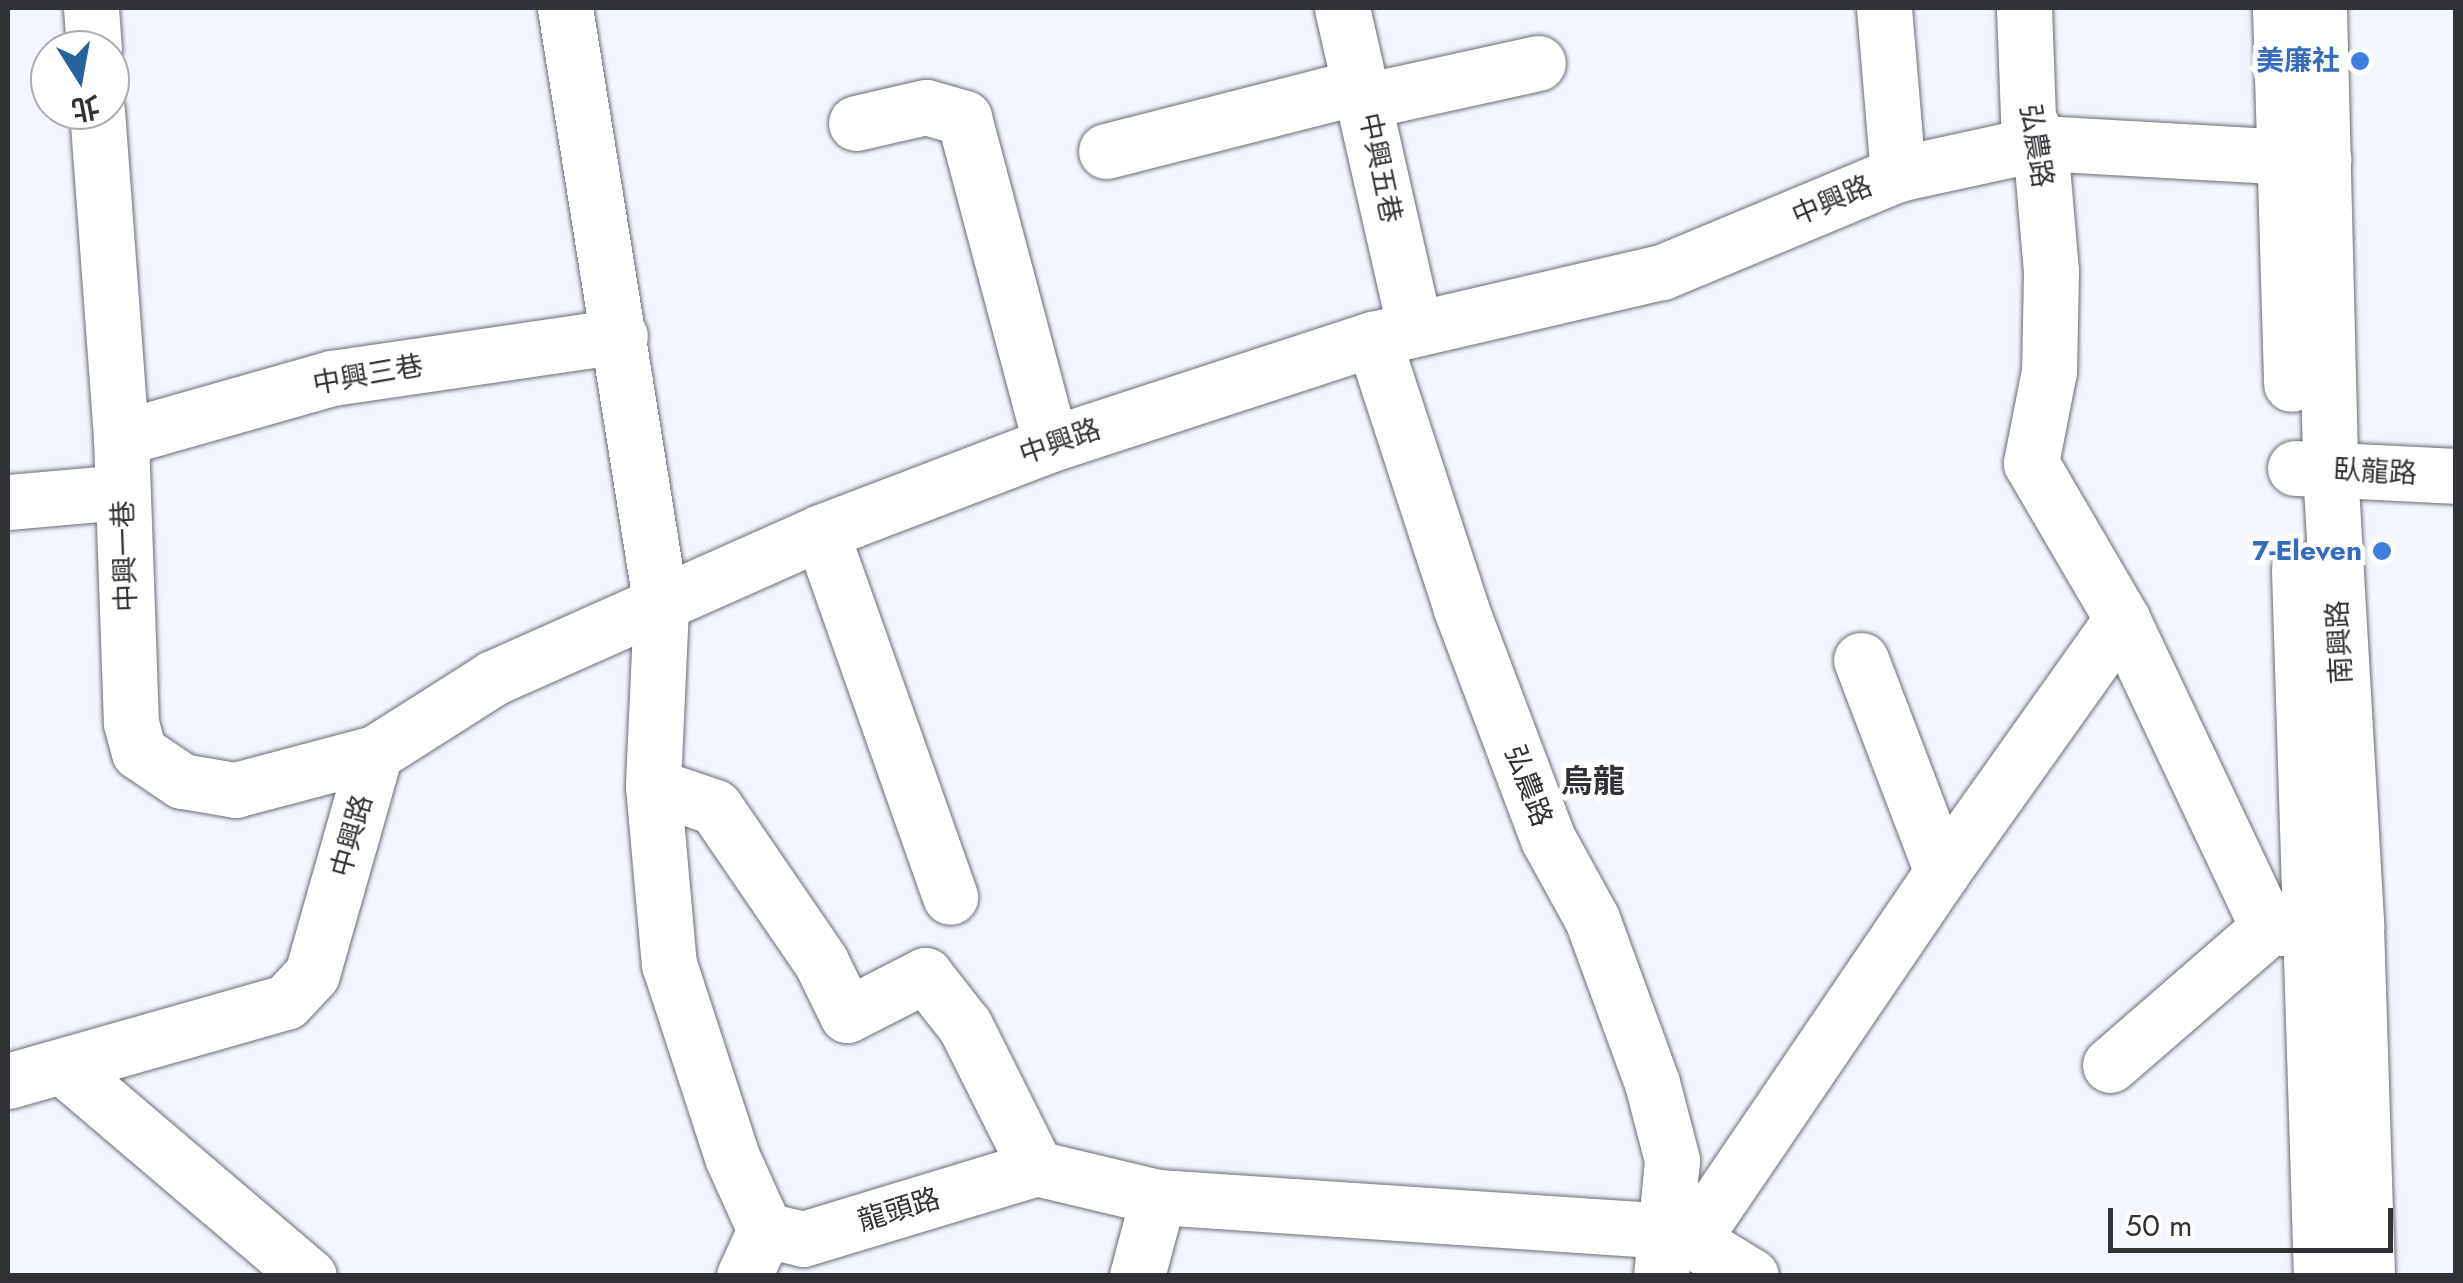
<!DOCTYPE html>
<meta charset="utf-8">
<style>
body{margin:0}
#map{position:relative;width:2463px;height:1283px;overflow:hidden;background:#f3f6fe;font-family:Jost,"Noto Sans TC",sans-serif}
div>[style]{position:absolute}
[style*='--x']{left:calc(var(--x)*1px);top:calc(var(--y)*1px);width:calc(var(--w)*1px);rotate:calc(var(--a)*1deg)}
.roads{filter:drop-shadow(0 0 2px #6a6c73) drop-shadow(0 0 2px #6a6c73)}
.minor>*{height:55px;margin:-27.5px;padding:0 27.5px;transform-origin:27.5px;border-radius:27.5px;background:#fff}
.major>*{height:55px;margin:-27.5px;padding:0 27.5px;transform-origin:27.5px;border-radius:27.5px;background:#fff}
.dots>*{width:28px;height:28px;translate:-50% -50%;box-sizing:border-box;border:5px solid #fff;border-radius:50%}
span{translate:-50% -50%;white-space:nowrap;text-align:center;line-height:1.15;-webkit-text-stroke:10px #fff;paint-order:stroke}
.shop-label{font-size:28px;color:#366cbe;font-weight:700}
.right{translate:-100% -50%;text-align:right}
.street-label{font-size:28px;color:#313236}
.quarter-label{font-size:32px;color:#313236;font-weight:700}
.frame{position:absolute;inset:0;border:10px solid #313236;pointer-events:none}
.north{position:absolute;left:30px;top:30px;width:100px;height:100px;box-sizing:border-box;background:#fff;border:2px solid #adadaf;border-radius:50%;rotate:169deg;font-size:28px;font-weight:700;line-height:40px;text-align:center;color:#313236}
.north::after{content:'';display:block;margin:auto;width:35px;height:45px;background:#27649b;clip-path:polygon(50% 0,100% 100%,50% 72%,0 100%)}
.scale{position:absolute;left:2108px;top:1208px;width:285px;height:45px;box-sizing:border-box;border:5px solid #313236;border-top:0;padding-left:12px;font-size:30px;line-height:35px;white-space:nowrap;color:#313236;-webkit-text-stroke:8px #fff;paint-order:stroke}
</style>
<div id="map">
<div class="roads">
<div class="minor">
<i style="--x:91;--y:8;--w:42;--a:85.9"></i>
<i style="--x:565;--y:8;--w:607;--a:80.89"></i>
<i style="--x:661;--y:607;--w:179;--a:92.6"></i>
<i style="--x:653;--y:786;--w:179;--a:84.9"></i>
<i style="--x:669;--y:964;--w:203;--a:71.9"></i>
<i style="--x:732;--y:1157;--w:80;--a:65.7"></i>
<i style="--x:765;--y:1230;--w:39;--a:13"></i>
<i style="--x:803;--y:1239;--w:244;--a:-16.9"></i>
<i style="--x:1036;--y:1168;--w:125;--a:13.4"></i>
<i style="--x:1158;--y:1197;--w:512;--a:3.81"></i>
<i style="--x:1669;--y:1231;--w:25;--a:21"></i>
<i style="--x:1692;--y:1240;--w:69;--a:31.4"></i>
<i style="--x:1342;--y:8;--w:329;--a:77.2"></i>
<i style="--x:1884;--y:8;--w:167;--a:85.2"></i>
<i style="--x:2024;--y:8;--w:110;--a:87.9"></i>
<i style="--x:2028;--y:118;--w:28;--a:64"></i>
<i style="--x:2040;--y:143;--w:128;--a:85.1"></i>
<i style="--x:2051;--y:271;--w:100;--a:91.1"></i>
<i style="--x:2049;--y:371;--w:94;--a:101.1"></i>
<i style="--x:2031;--y:463;--w:181;--a:59.7"></i>
<i style="--x:2122;--y:619;--w:342;--a:64.7"></i>
<i style="--x:1365;--y:101;--w:177;--a:-12.4"></i>
<i style="--x:97;--y:110;--w:329;--a:85.8"></i>
<i style="--x:121;--y:438;--w:285;--a:88"></i>
<i style="--x:131;--y:723;--w:30;--a:75"></i>
<i style="--x:139;--y:752;--w:52;--a:34"></i>
<i style="--x:182;--y:781;--w:54;--a:9.6"></i>
<i style="--x:235;--y:790;--w:145;--a:-14.8"></i>
<i style="--x:856;--y:123;--w:72;--a:-12.9"></i>
<i style="--x:926;--y:107;--w:40;--a:16"></i>
<i style="--x:964;--y:118;--w:337;--a:75.1"></i>
<i style="--x:1106;--y:151;--w:263;--a:-14.3"></i>
<i style="--x:1373;--y:339;--w:284;--a:71.9"></i>
<i style="--x:1461;--y:609;--w:246;--a:69.3"></i>
<i style="--x:1548;--y:839;--w:91;--a:61.2"></i>
<i style="--x:1592;--y:919;--w:175;--a:69.9"></i>
<i style="--x:1652;--y:1083;--w:80;--a:75.4"></i>
<i style="--x:1672;--y:1160;--w:117;--a:95.4"></i>
<i style="--x:121;--y:438;--w:219;--a:-15.9"></i>
<i style="--x:332;--y:378;--w:291;--a:-8.3"></i>
<i style="--x:2295;--y:468;--w:161;--a:2.8"></i>
<i style="--x:8;--y:502;--w:114;--a:-5"></i>
<i style="--x:821;--y:532;--w:387;--a:70.5"></i>
<i style="--x:1861;--y:660;--w:227;--a:69.1"></i>
<i style="--x:653;--y:786;--w:65;--a:18.7"></i>
<i style="--x:715;--y:807;--w:188;--a:55.6"></i>
<i style="--x:821;--y:962;--w:59;--a:63.9"></i>
<i style="--x:847;--y:1015;--w:88;--a:-27.1"></i>
<i style="--x:925;--y:975;--w:65;--a:51.9"></i>
<i style="--x:965;--y:1026;--w:159;--a:63.4"></i>
<i style="--x:2110;--y:1065;--w:209;--a:-40.9"></i>
<i style="--x:2268;--y:928;--w:35;--a:0"></i>
<i style="--x:63;--y:1067;--w:323;--a:40.4"></i>
<i style="--x:8;--y:1081;--w:289;--a:-15.9"></i>
<i style="--x:286;--y:1002;--w:38;--a:-47"></i>
<i style="--x:312;--y:974;--w:230;--a:-74.1"></i>
<i style="--x:375;--y:753;--w:140;--a:-32.4"></i>
<i style="--x:493;--y:678;--w:359;--a:-24"></i>
<i style="--x:821;--y:532;--w:246;--a:-20.9"></i>
<i style="--x:1051;--y:444;--w:339;--a:-18.1"></i>
<i style="--x:1373;--y:339;--w:297;--a:-13.1"></i>
<i style="--x:1662;--y:272;--w:256;--a:-22.6"></i>
<i style="--x:1898;--y:174;--w:145;--a:-12.3"></i>
<i style="--x:2040;--y:143;--w:284;--a:3.2"></i>
<i style="--x:1692;--y:1240;--w:445;--a:-55.8"></i>
<i style="--x:1942;--y:872;--w:310;--a:-54.6"></i>
<i style="--x:744;--y:1276;--w:51;--a:-65.5"></i>
<i style="--x:1137;--y:1276;--w:82;--a:-75.1"></i>
</div>
<div class="major">
<i style="--x:2280;--y:8;--w:376;--a:88.3"></i>
<i style="--x:2319;--y:8;--w:461;--a:88.6"></i>
<i style="--x:2330;--y:469;--w:457;--a:86.7"></i>
<i style="--x:2356;--y:925;--w:351;--a:88.2"></i>
<i style="--x:2299;--y:570;--w:706;--a:88.22"></i>
</div>
</div>
<div class="dots">
<i style="left:2360px;top:61px;background:#3f7fe0"></i>
<i style="left:2382px;top:551px;background:#3f7fe0"></i>
</div>
<div class="shop-label">
<span class="right" style="left:2340px;top:61px">美廉社</span>
<span class="right" style="left:2362px;top:551px">7-Eleven</span>
</div>
<div class="street-label">
<span style="left:2036px;top:146px;rotate:81deg">弘農路</span>
<span style="left:1380px;top:168px;rotate:78deg">中興五巷</span>
<span style="left:1832px;top:201px;rotate:-23deg">中興路</span>
<span style="left:368px;top:375px;rotate:-10deg">中興三巷</span>
<span style="left:1060px;top:442px;rotate:-19deg">中興路</span>
<span style="left:2375px;top:472px;rotate:3deg">臥龍路</span>
<span style="left:125px;top:556px;rotate:-92deg">中興一巷</span>
<span style="left:2340px;top:642px;rotate:-93deg">南興路</span>
<span style="left:1528px;top:786px;rotate:69deg">弘農路</span>
<span style="left:352px;top:836px;rotate:-74deg">中興路</span>
<span style="left:899px;top:1210px;rotate:-17deg">龍頭路</span>
</div>
<div class="quarter-label">
<span style="left:1593px;top:781px">烏龍</span>
</div>
<div class="frame"></div>
<div class="north">北</div>
<div class="scale">50 m</div>
</div>
